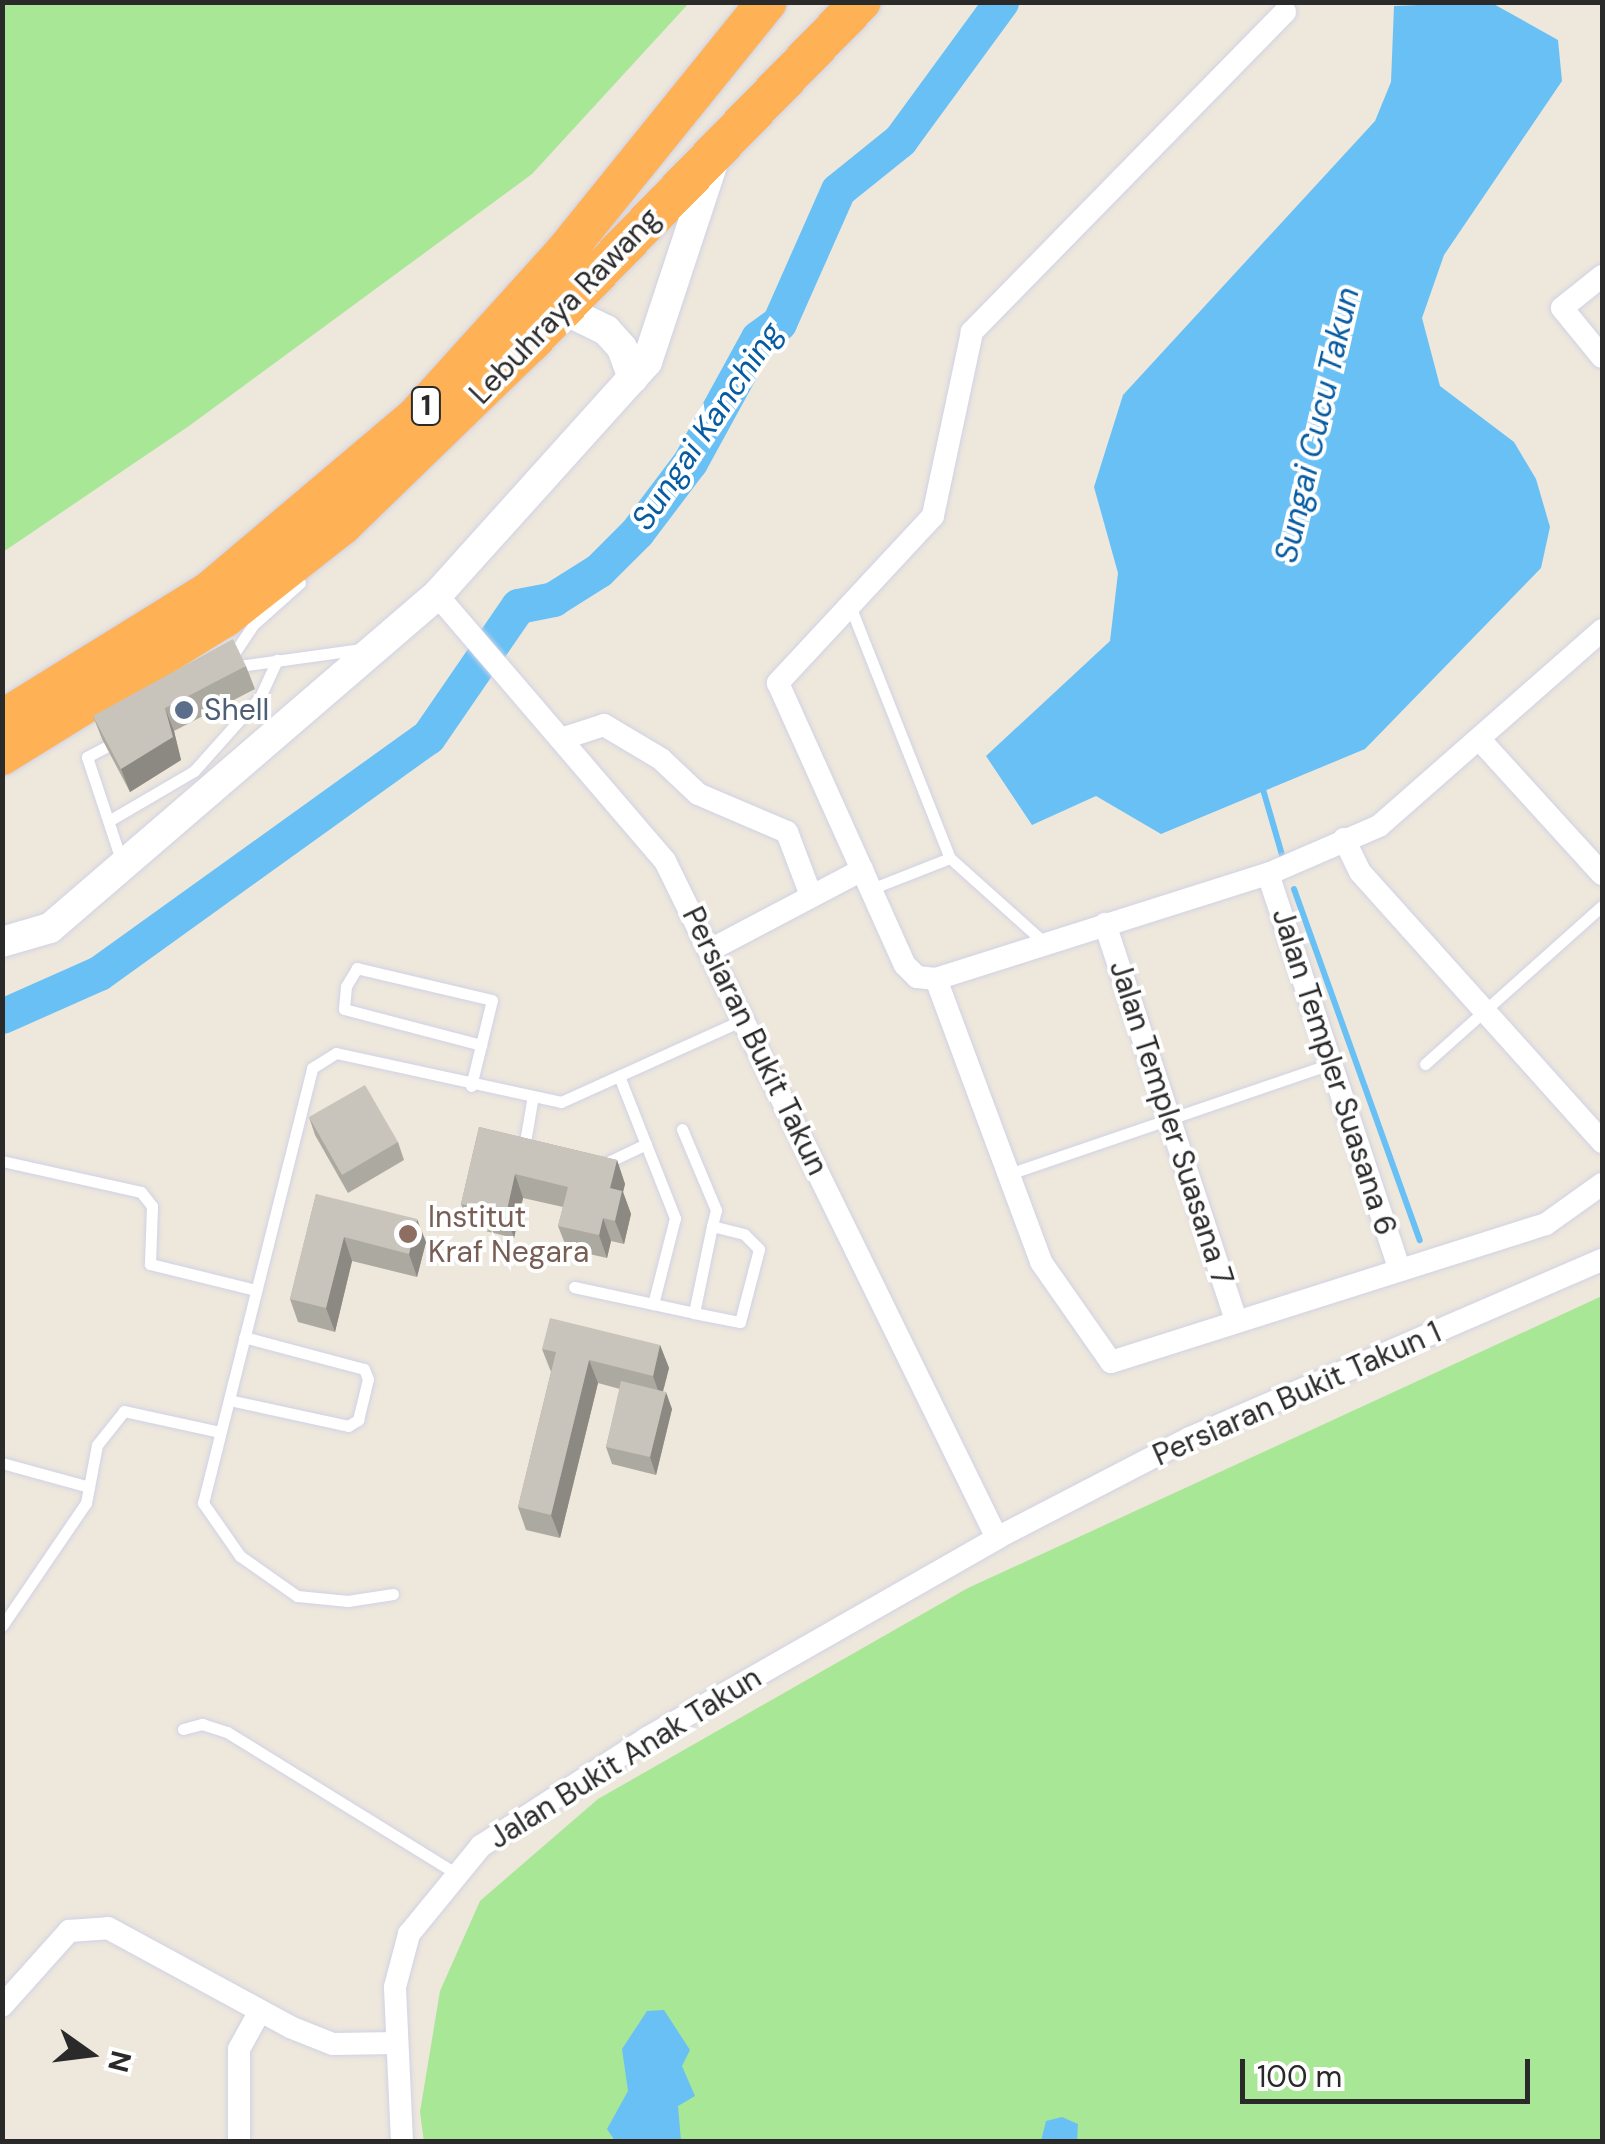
<!DOCTYPE html>
<style>
body{margin:0}
#map{position:relative;width:1605px;height:2144px;overflow:hidden;background:#ede7dc;font-family:"DM Sans",sans-serif}
div>[style]{position:absolute}
[style*='--x']{left:calc(var(--x)*1px);top:calc(var(--y)*1px);width:calc(var(--w)*1px);rotate:calc(var(--a)*1deg)}
.green>*{inset:0;background:#a8e795}
.water>*{inset:0;background:#69c0f5}
.stream>*{height:6px;margin:-3px;padding:0 3px;transform-origin:3px;border-radius:3px;background:#69c0f5}
.river>*{height:35px;margin:-17.5px;padding:0 17.5px;transform-origin:17.5px;border-radius:17.5px;background:#69c0f5}
.roads{filter:drop-shadow(0 0 2px #d1d2e4) drop-shadow(0 0 2px #d1d2e4)}
.lane>*{height:11px;margin:-5.5px;padding:0 5.5px;transform-origin:5.5px;border-radius:5.5px;background:#fff}
.street>*{height:22px;margin:-11px;padding:0 11px;transform-origin:11px;border-radius:11px;background:#fff}
.secondary>*{height:30px;margin:-15px;padding:0 15px;transform-origin:15px;border-radius:15px;background:#fff}
.highway>*{height:40px;margin:-20px;padding:0 20px;transform-origin:20px;border-radius:20px;background:#ffb155}
.wall>*{inset:0;background:#aca9a1}
.shaded-wall>*{inset:0;background:#8c8983}
.building>*{inset:0;background:#c8c4bb}
.dots>*{width:28px;height:28px;translate:-50% -50%;box-sizing:border-box;border:5px solid #fff;border-radius:50%}
span{translate:-50% -50%;white-space:nowrap;text-align:center;line-height:1.15;-webkit-text-stroke:8px #fff;paint-order:stroke}
.shield-label span{padding:2px 8px;background:#fff;border:2px solid;border-radius:8px;-webkit-text-stroke-width:0}
.shield-label{font-size:28px;color:#2a2a2a;font-weight:700}
.street-label{font-size:30px;color:#2a2a2a}
.service-label{font-size:30px;color:#4e5e75}
.left{translate:0 -50%;text-align:left}
.education-label{font-size:30px;color:#785e54}
.water-label{font-size:32px;color:#075ba2;font-style:italic}
.frame{position:absolute;inset:0;border:5px solid #2a2a2a;pointer-events:none}
.north{position:absolute;left:40px;top:2004px;width:100px;height:100px;-webkit-text-stroke:8px #fff;paint-order:stroke;rotate:104deg;font-size:28px;font-weight:700;line-height:40px;text-align:center;color:#2a2a2a}
.north::after{content:'';display:block;margin:auto;width:35px;height:45px;background:#2a2a2a;clip-path:polygon(50% 0,100% 100%,50% 72%,0 100%)}
.scale{position:absolute;left:1240px;top:2059px;width:290px;height:45px;box-sizing:border-box;border:5px solid #2a2a2a;border-top:0;padding-left:12px;font-size:30px;line-height:35px;white-space:nowrap;color:#2a2a2a;-webkit-text-stroke:8px #fff;paint-order:stroke}
</style>
<div id="map">
<div class="green">
<i style="clip-path:polygon(3px 2px,689px 2px,689px 3px,532px 174px,189px 426px,3px 552px)"></i>
<i style="clip-path:polygon(1602px 1296px,1602px 2141px,424px 2142px,420px 2112px,440px 1991px,480px 1901px,598px 1799px,968px 1588px)"></i>
</div>
<div class="water">
<i style="clip-path:polygon(1490px 2px,1558px 40px,1562px 81px,1444px 255px,1422px 318px,1440px 386px,1514px 442px,1536px 479px,1550px 527px,1541px 568px,1365px 749px,1161px 834px,1096px 796px,1032px 825px,986px 756px,1110px 641px,1118px 573px,1094px 487px,1123px 395px,1375px 121px,1391px 82px,1394px 6px)"></i>
<i style="clip-path:polygon(664px 2010px,690px 2050px,682px 2066px,695px 2096px,678px 2106px,681px 2141px,615px 2141px,607px 2129px,628px 2091px,622px 2049px,647px 2011px)"></i>
<i style="clip-path:polygon(1062px 2117px,1078px 2124px,1077px 2141px,1041px 2141px,1046px 2121px)"></i>
</div>
<div class="stream">
<i style="--x:1262;--y:786;--w:72;--a:73.8"></i>
<i style="--x:1294;--y:889;--w:373;--a:70.3"></i>
</div>
<div class="river">
<i style="--x:2;--y:1016;--w:106;--a:-23.9"></i>
<i style="--x:99;--y:973;--w:405;--a:-35.7"></i>
<i style="--x:428;--y:737;--w:159;--a:-55.5"></i>
<i style="--x:518;--y:606;--w:36;--a:-11"></i>
<i style="--x:553;--y:599;--w:54;--a:-32.2"></i>
<i style="--x:599;--y:570;--w:54;--a:-45"></i>
<i style="--x:637;--y:532;--w:88;--a:-52.9"></i>
<i style="--x:690;--y:462;--w:141;--a:-61.3"></i>
<i style="--x:758;--y:338;--w:26;--a:-36"></i>
<i style="--x:779;--y:323;--w:145;--a:-66.1"></i>
<i style="--x:838;--y:190;--w:80;--a:-38.9"></i>
<i style="--x:900;--y:140;--w:171;--a:-53.8"></i>
</div>
<div class="roads">
<div class="lane">
<i style="--x:850;--y:606;--w:271;--a:68.4"></i>
<i style="--x:950;--y:858;--w:129;--a:41.9"></i>
<i style="--x:229;--y:661;--w:43;--a:-56.3"></i>
<i style="--x:253;--y:625;--w:63;--a:-41.8"></i>
<i style="--x:232;--y:667;--w:131;--a:-7.9"></i>
<i style="--x:117;--y:741;--w:34;--a:152"></i>
<i style="--x:87;--y:757;--w:112;--a:71.7"></i>
<i style="--x:112;--y:819;--w:95;--a:-30.3"></i>
<i style="--x:194;--y:771;--w:99;--a:-48.3"></i>
<i style="--x:260;--y:697;--w:41;--a:-65.3"></i>
<i style="--x:871;--y:889;--w:85;--a:-21.4"></i>
<i style="--x:1425;--y:1064;--w:237;--a:-41.8"></i>
<i style="--x:619;--y:1076;--w:153;--a:68.5"></i>
<i style="--x:675;--y:1218;--w:89;--a:104.3"></i>
<i style="--x:471;--y:1086;--w:42;--a:-76.3"></i>
<i style="--x:481;--y:1045;--w:46;--a:-76.3"></i>
<i style="--x:492;--y:1000;--w:139;--a:-166.7"></i>
<i style="--x:357;--y:968;--w:21;--a:121"></i>
<i style="--x:346;--y:986;--w:23;--a:95"></i>
<i style="--x:344;--y:1009;--w:142;--a:14.7"></i>
<i style="--x:682;--y:1129;--w:88;--a:67.2"></i>
<i style="--x:716;--y:1210;--w:16;--a:104"></i>
<i style="--x:524;--y:1148;--w:48;--a:-80.3"></i>
<i style="--x:2;--y:1161;--w:142;--a:12.6"></i>
<i style="--x:141;--y:1192;--w:18;--a:52"></i>
<i style="--x:152;--y:1206;--w:58;--a:92"></i>
<i style="--x:150;--y:1264;--w:109;--a:13.8"></i>
<i style="--x:600;--y:1166;--w:51;--a:-25.6"></i>
<i style="--x:1009;--y:1174;--w:340;--a:-18.9"></i>
<i style="--x:574;--y:1287;--w:123;--a:12.2"></i>
<i style="--x:694;--y:1313;--w:47;--a:11.1"></i>
<i style="--x:740;--y:1322;--w:75;--a:-75.4"></i>
<i style="--x:759;--y:1249;--w:21;--a:-135"></i>
<i style="--x:744;--y:1234;--w:33;--a:-166"></i>
<i style="--x:712;--y:1226;--w:89;--a:101.7"></i>
<i style="--x:229;--y:1400;--w:122;--a:12.3"></i>
<i style="--x:348;--y:1426;--w:12;--a:-31"></i>
<i style="--x:358;--y:1420;--w:42;--a:-76.3"></i>
<i style="--x:368;--y:1379;--w:11;--a:-112"></i>
<i style="--x:364;--y:1369;--w:124;--a:-165.1"></i>
<i style="--x:2;--y:1463;--w:90;--a:15.4"></i>
<i style="--x:393;--y:1594;--w:46;--a:171.2"></i>
<i style="--x:348;--y:1601;--w:51;--a:-174.4"></i>
<i style="--x:297;--y:1596;--w:70;--a:-144.9"></i>
<i style="--x:240;--y:1556;--w:65;--a:-124.9"></i>
<i style="--x:203;--y:1503;--w:448;--a:-75.9"></i>
<i style="--x:312;--y:1068;--w:28;--a:-32"></i>
<i style="--x:336;--y:1053;--w:230;--a:12.3"></i>
<i style="--x:561;--y:1102;--w:202;--a:-24.3"></i>
<i style="--x:2;--y:1626;--w:149;--a:-55.7"></i>
<i style="--x:86;--y:1503;--w:59;--a:-79.3"></i>
<i style="--x:97;--y:1445;--w:43;--a:-51.5"></i>
<i style="--x:124;--y:1411;--w:98;--a:12.3"></i>
<i style="--x:183;--y:1729;--w:20;--a:-15"></i>
<i style="--x:202;--y:1724;--w:26;--a:18"></i>
<i style="--x:227;--y:1732;--w:270;--a:31.7"></i>
</div>
<div class="street">
<i style="--x:1285;--y:12;--w:448;--a:134.4"></i>
<i style="--x:972;--y:332;--w:188;--a:102"></i>
<i style="--x:933;--y:516;--w:228;--a:132.9"></i>
<i style="--x:778;--y:683;--w:309;--a:65.8"></i>
<i style="--x:905;--y:965;--w:17;--a:45"></i>
<i style="--x:917;--y:977;--w:19;--a:6"></i>
<i style="--x:936;--y:979;--w:348;--a:-17.6"></i>
<i style="--x:1268;--y:874;--w:121;--a:-23.4"></i>
<i style="--x:1379;--y:826;--w:297;--a:-41.3"></i>
<i style="--x:1602;--y:276;--w:51;--a:141.3"></i>
<i style="--x:1562;--y:308;--w:63;--a:50.8"></i>
<i style="--x:437;--y:595;--w:350;--a:49.4"></i>
<i style="--x:665;--y:861;--w:754;--a:63.88"></i>
<i style="--x:561;--y:739;--w:45;--a:-18"></i>
<i style="--x:604;--y:725;--w:66;--a:30.8"></i>
<i style="--x:661;--y:759;--w:51;--a:43.4"></i>
<i style="--x:698;--y:794;--w:97;--a:23.1"></i>
<i style="--x:787;--y:832;--w:65;--a:69.3"></i>
<i style="--x:1481;--y:741;--w:180;--a:47.7"></i>
<i style="--x:1344;--y:839;--w:37;--a:64"></i>
<i style="--x:1360;--y:872;--w:363;--a:48.1"></i>
<i style="--x:1268;--y:874;--w:417;--a:71.6"></i>
<i style="--x:1105;--y:924;--w:419;--a:71.7"></i>
<i style="--x:712;--y:949;--w:170;--a:-27.8"></i>
<i style="--x:936;--y:979;--w:302;--a:69.6"></i>
<i style="--x:1041;--y:1262;--w:122;--a:55"></i>
<i style="--x:1111;--y:1362;--w:456;--a:-17.6"></i>
<i style="--x:1546;--y:1224;--w:69;--a:-35.5"></i>
<i style="--x:2;--y:2006;--w:101;--a:-48.2"></i>
<i style="--x:69;--y:1931;--w:39;--a:-4"></i>
<i style="--x:108;--y:1928;--w:207;--a:28.5"></i>
<i style="--x:290;--y:2027;--w:46;--a:21.6"></i>
<i style="--x:333;--y:2044;--w:64;--a:-0.9"></i>
<i style="--x:239;--y:2142;--w:93;--a:-90"></i>
<i style="--x:239;--y:2049;--w:43;--a:-61.1"></i>
<i style="--x:402;--y:2142;--w:155;--a:-92.6"></i>
<i style="--x:395;--y:1987;--w:55;--a:-75.2"></i>
<i style="--x:409;--y:1934;--w:114;--a:-50.7"></i>
<i style="--x:481;--y:1846;--w:198;--a:-33"></i>
<i style="--x:647;--y:1738;--w:403;--a:-29.7"></i>
<i style="--x:997;--y:1538;--w:217;--a:-27.4"></i>
<i style="--x:1190;--y:1438;--w:449;--a:-23.4"></i>
</div>
<div class="secondary">
<i style="--x:556;--y:316;--w:17;--a:-7"></i>
<i style="--x:573;--y:314;--w:37;--a:26"></i>
<i style="--x:606;--y:330;--w:24;--a:48"></i>
<i style="--x:622;--y:348;--w:32;--a:70"></i>
<i style="--x:2;--y:942;--w:50;--a:-16.3"></i>
<i style="--x:50;--y:928;--w:511;--a:-40.71"></i>
<i style="--x:437;--y:595;--w:314;--a:-48"></i>
<i style="--x:647;--y:362;--w:213;--a:-71.7"></i>
</div>
<div class="highway">
<i style="--x:2;--y:720;--w:245;--a:-31.8"></i>
<i style="--x:210;--y:591;--w:268;--a:-40.2"></i>
<i style="--x:415;--y:418;--w:224;--a:-47.9"></i>
<i style="--x:565;--y:252;--w:321;--a:-51.1"></i>
<i style="--x:2;--y:755;--w:262;--a:-31.8"></i>
<i style="--x:225;--y:617;--w:149;--a:-38.2"></i>
<i style="--x:342;--y:525;--w:262;--a:-44.1"></i>
<i style="--x:530;--y:343;--w:475;--a:-45.9"></i>
</div>
</div>
<div class="wall">
<i style="clip-path:polygon(246px 666px,255px 689px,174px 731px,181px 760px,130px 792px,102px 739px,93px 716px)"></i>
<i style="clip-path:polygon(309px 1117px,398px 1142px,404px 1160px,348px 1193px,315px 1135px)"></i>
<i style="clip-path:polygon(479px 1127px,617px 1160px,625px 1184px,623px 1192px,631px 1214px,624px 1244px,611px 1241px,607px 1258px,567px 1249px,558px 1226px,563px 1207px,523px 1198px,514px 1238px,469px 1227px,461px 1204px)"></i>
<i style="clip-path:polygon(316px 1194px,426px 1242px,417px 1277px,352px 1261px,335px 1332px,298px 1322px,290px 1299px)"></i>
<i style="clip-path:polygon(660px 1345px,669px 1368px,663px 1391px,672px 1409px,656px 1475px,612px 1464px,606px 1447px,620px 1389px,598px 1383px,560px 1538px,526px 1530px,518px 1507px,551px 1372px,542px 1349px)"></i>
</div>
<div class="shaded-wall">
<i style="clip-path:polygon(165px 708px,174px 731px,181px 760px,130px 792px,121px 769px)"></i>
<i style="clip-path:polygon(617px 1160px,625px 1184px,623px 1192px,631px 1214px,624px 1244px,615px 1221px,610px 1188px)"></i>
<i style="clip-path:polygon(515px 1174px,523px 1198px,514px 1238px,506px 1214px)"></i>
<i style="clip-path:polygon(603px 1218px,611px 1241px,607px 1258px,599px 1235px)"></i>
<i style="clip-path:polygon(417px 1219px,426px 1242px,417px 1277px,409px 1254px)"></i>
<i style="clip-path:polygon(344px 1237px,352px 1261px,335px 1332px,326px 1308px)"></i>
<i style="clip-path:polygon(660px 1345px,669px 1368px,661px 1399px,653px 1376px)"></i>
<i style="clip-path:polygon(589px 1360px,598px 1383px,560px 1538px,551px 1515px)"></i>
<i style="clip-path:polygon(666px 1392px,672px 1409px,656px 1475px,650px 1457px)"></i>
</div>
<div class="building">
<i style="clip-path:polygon(233px 639px,246px 666px,165px 708px,173px 737px,121px 769px,93px 716px)"></i>
<i style="clip-path:polygon(365px 1085px,398px 1142px,342px 1175px,309px 1117px)"></i>
<i style="clip-path:polygon(479px 1127px,617px 1160px,610px 1188px,622px 1191px,615px 1221px,603px 1218px,599px 1235px,558px 1226px,568px 1187px,515px 1174px,506px 1214px,461px 1204px)"></i>
<i style="clip-path:polygon(316px 1194px,417px 1219px,409px 1254px,344px 1237px,326px 1308px,290px 1299px)"></i>
<i style="clip-path:polygon(550px 1318px,660px 1345px,653px 1376px,589px 1360px,551px 1515px,518px 1507px,556px 1352px,542px 1349px)"></i>
<i style="clip-path:polygon(621px 1381px,666px 1392px,650px 1457px,606px 1447px)"></i>
</div>
<div class="dots">
<i style="left:184px;top:710px;background:#5c6f8a"></i>
<i style="left:408px;top:1234px;background:#8d6e63"></i>
</div>
<div class="shield-label">
<span style="left:426px;top:406px">1</span>
</div>
<div class="street-label">
<span style="left:565px;top:306px;rotate:-46deg">Lebuhraya Rawang</span>
<span style="left:755px;top:1041px;rotate:64deg">Persiaran Bukit Takun</span>
<span style="left:1334px;top:1072px;rotate:72deg">Jalan Templer Suasana 6</span>
<span style="left:1171px;top:1123px;rotate:72deg">Jalan Templer Suasana 7</span>
<span style="left:1297px;top:1394px;rotate:-24deg">Persiaran Bukit Takun 1</span>
<span style="left:625px;top:1758px;rotate:-32deg">Jalan Bukit Anak Takun</span>
</div>
<div class="service-label">
<span class="left" style="left:204px;top:710px">Shell</span>
</div>
<div class="education-label">
<span class="left" style="left:428px;top:1234px">Institut<br>Kraf Negara</span>
</div>
<div class="water-label">
<span style="left:1317px;top:425px;rotate:-77deg">Sungai Cucu Takun</span>
<span style="left:707px;top:426px;rotate:-56deg">Sungai Kanching</span>
</div>
<div class="frame"></div>
<div class="north">N</div>
<div class="scale">100 m</div>
</div>
